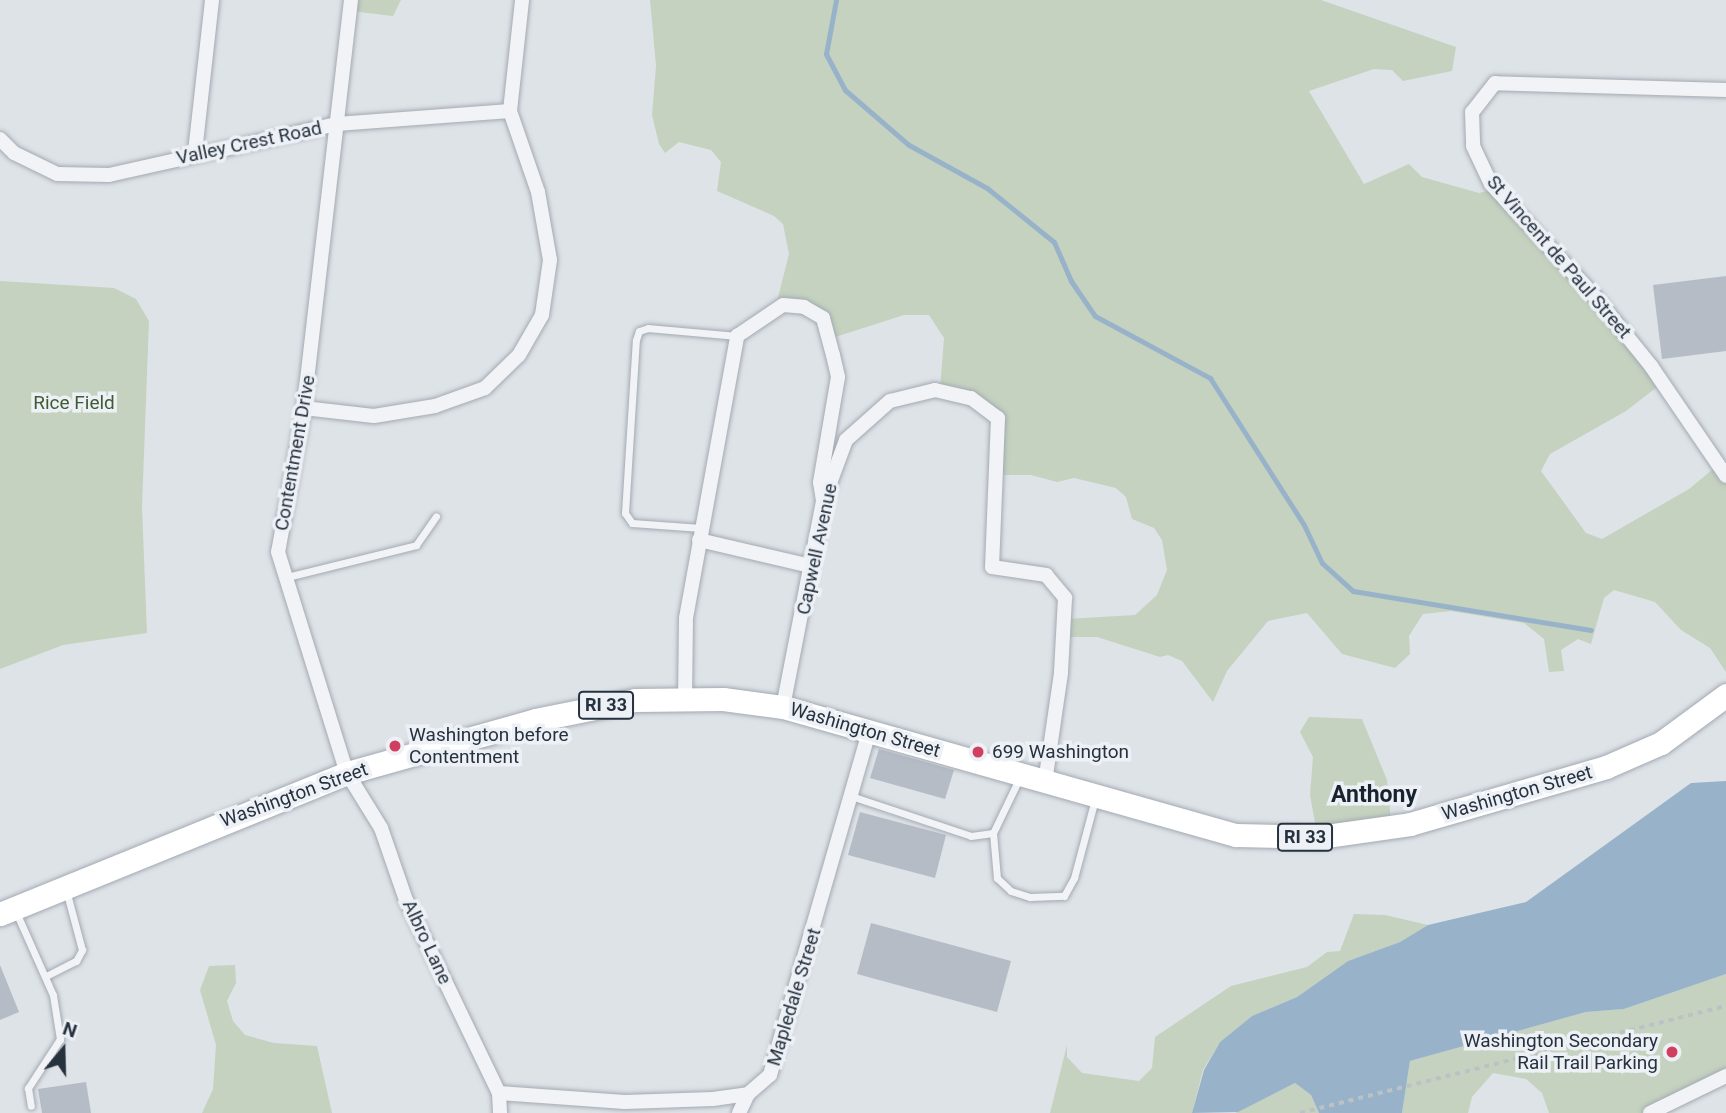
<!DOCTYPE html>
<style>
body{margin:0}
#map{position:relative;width:1726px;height:1113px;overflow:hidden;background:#dee3e8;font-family:Roboto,sans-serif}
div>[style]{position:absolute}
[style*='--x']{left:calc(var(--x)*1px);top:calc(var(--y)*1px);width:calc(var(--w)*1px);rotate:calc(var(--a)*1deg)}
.green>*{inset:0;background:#c5d2bf}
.water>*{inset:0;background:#98b3c9}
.stream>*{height:5px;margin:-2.5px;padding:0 2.5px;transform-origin:2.5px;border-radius:2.5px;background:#98b3c9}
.building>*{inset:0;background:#b5bcc5}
.path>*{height:3.5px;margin-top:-1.75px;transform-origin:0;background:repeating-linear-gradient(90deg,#bcc1c6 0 5px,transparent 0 10px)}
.roads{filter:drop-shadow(0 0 2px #a3aab2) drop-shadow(0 0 2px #a3aab2)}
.service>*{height:7px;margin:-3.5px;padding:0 3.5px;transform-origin:3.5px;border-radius:3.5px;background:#f1f3f6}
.minor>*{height:14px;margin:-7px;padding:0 7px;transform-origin:7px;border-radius:7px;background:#f1f3f6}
.primary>*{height:23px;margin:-11.5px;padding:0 11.5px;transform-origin:11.5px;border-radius:11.5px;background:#fff}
.dots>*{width:19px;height:19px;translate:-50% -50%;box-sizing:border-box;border:4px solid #edf1f6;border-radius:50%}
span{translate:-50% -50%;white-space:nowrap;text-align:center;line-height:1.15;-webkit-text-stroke:7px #edf1f6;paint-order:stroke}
.shield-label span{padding:2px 5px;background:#edf1f6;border:2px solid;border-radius:5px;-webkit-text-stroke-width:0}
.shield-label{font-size:18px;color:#27323f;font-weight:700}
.street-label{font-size:19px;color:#27323f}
.park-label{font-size:19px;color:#3e5b34}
.poi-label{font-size:19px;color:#27323f}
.left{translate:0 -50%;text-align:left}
.right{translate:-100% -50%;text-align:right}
.quarter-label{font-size:23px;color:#192330;font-weight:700}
.north{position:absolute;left:28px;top:1015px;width:70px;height:70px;-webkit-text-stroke:5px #edf1f6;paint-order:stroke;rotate:19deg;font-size:19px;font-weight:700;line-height:28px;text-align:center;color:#27323f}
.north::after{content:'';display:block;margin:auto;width:24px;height:32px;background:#27323f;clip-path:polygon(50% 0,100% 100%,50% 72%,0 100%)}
</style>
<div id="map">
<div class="green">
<i style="clip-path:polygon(352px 0,401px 0,393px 16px,351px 11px)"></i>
<i style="clip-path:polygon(650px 0,1321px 0,1456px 47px,1452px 71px,1403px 81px,1392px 70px,1374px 69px,1309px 91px,1364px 184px,1409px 164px,1422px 177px,1479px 193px,1495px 189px,1661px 384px,1626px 411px,1550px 454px,1541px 471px,1586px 533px,1602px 539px,1689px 489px,1718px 465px,1726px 475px,1726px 672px,1710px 648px,1681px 630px,1655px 602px,1614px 590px,1604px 598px,1591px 644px,1578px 639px,1561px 650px,1564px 671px,1549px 672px,1544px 639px,1524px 623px,1451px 611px,1423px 614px,1409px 636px,1410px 654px,1395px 668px,1342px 654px,1307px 613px,1268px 621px,1227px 671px,1213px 702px,1182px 661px,1168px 655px,1160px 657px,1097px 637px,1067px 637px,1066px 619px,1135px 615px,1157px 595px,1167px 570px,1162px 540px,1154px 528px,1132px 519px,1126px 497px,1116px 488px,1074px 478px,1057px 482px,1031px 475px,1001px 475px,998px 417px,940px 389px,944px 338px,929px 315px,904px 315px,829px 339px,818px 321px,792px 311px,773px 317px,789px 254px,783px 224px,774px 216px,717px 191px,721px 162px,711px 150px,679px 142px,665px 153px,659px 144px,652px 115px,656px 66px)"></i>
<i style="clip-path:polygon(0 281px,114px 288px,136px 299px,149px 321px,142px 507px,147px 633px,63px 645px,0 669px)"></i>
<i style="clip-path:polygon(1309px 717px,1362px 719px,1387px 780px,1391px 821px,1317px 834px,1310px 795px,1313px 757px,1300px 732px)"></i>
<i style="clip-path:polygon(1354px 914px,1385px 915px,1428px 925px,1400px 942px,1348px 961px,1297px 997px,1252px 1016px,1220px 1042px,1203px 1070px,1192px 1113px,1050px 1113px,1067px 1045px,1067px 1057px,1082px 1073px,1139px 1081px,1152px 1068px,1155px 1037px,1231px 986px,1307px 967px,1327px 952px,1340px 951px)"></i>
<i style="clip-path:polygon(235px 965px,236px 983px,227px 1001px,233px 1021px,245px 1035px,274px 1043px,317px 1046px,332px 1113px,202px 1113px,213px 1089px,216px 1045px,200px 990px,209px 966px)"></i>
<i style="clip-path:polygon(1726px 974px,1726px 1078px,1650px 1113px,1549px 1113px,1542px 1093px,1526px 1079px,1493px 1073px,1472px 1097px,1468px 1113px,1402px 1113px,1410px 1061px,1586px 1012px,1624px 1009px)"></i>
<i style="clip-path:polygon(1295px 1083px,1311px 1095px,1319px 1113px,1235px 1113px)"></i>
</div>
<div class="water">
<i style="clip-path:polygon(1726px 781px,1726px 974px,1624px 1009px,1586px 1012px,1410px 1061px,1402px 1113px,1319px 1113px,1311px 1095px,1295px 1083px,1238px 1112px,1192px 1113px,1204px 1070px,1220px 1042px,1252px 1016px,1297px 997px,1348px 961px,1400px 942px,1428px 925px,1526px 902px,1691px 783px)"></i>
</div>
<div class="stream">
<i style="--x:836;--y:0;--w:55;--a:100.5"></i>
<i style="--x:826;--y:54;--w:41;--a:62.2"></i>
<i style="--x:845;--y:90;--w:84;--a:40.7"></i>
<i style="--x:909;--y:145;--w:89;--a:28.9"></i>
<i style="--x:987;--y:188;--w:86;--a:38.9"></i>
<i style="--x:1054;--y:242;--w:43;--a:66.4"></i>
<i style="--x:1071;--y:281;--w:42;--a:55.6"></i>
<i style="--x:1095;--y:316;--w:131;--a:28.3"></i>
<i style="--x:1210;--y:378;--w:174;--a:57.4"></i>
<i style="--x:1304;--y:525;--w:42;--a:64.7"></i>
<i style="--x:1322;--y:563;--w:42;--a:42.1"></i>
<i style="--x:1353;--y:591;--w:241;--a:9.3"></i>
</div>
<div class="building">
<i style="clip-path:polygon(1726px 276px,1726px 351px,1662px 359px,1653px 285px)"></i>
<i style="clip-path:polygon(879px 749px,954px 770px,945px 799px,870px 778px)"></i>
<i style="clip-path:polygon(860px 812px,946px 835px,935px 878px,848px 855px)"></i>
<i style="clip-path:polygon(871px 923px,1011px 961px,997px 1012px,857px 974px)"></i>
<i style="clip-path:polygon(0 965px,19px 1012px,0 1020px)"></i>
<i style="clip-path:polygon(86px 1082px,91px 1113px,42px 1113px,38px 1089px)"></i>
</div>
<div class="path">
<i style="--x:1300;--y:1113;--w:439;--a:-14.1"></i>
</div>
<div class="roads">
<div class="service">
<i style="--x:701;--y:528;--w:69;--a:-175.9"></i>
<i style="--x:632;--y:523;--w:12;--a:-125"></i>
<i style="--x:625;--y:513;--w:173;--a:-86.4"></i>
<i style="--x:636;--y:340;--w:9;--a:-72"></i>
<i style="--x:639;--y:331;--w:9;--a:-18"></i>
<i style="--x:648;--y:328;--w:89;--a:5.1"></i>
<i style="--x:287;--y:577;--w:133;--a:-13.9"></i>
<i style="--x:416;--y:545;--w:35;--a:-55"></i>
<i style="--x:851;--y:796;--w:126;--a:18.4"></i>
<i style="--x:971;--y:836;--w:22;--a:-8"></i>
<i style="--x:993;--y:833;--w:60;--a:-64.3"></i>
<i style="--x:993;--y:833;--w:45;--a:84.9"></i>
<i style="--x:997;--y:878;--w:19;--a:43"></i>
<i style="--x:1011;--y:891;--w:20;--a:18"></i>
<i style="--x:1030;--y:897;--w:34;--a:-2"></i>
<i style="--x:1064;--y:896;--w:21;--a:-61"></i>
<i style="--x:1074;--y:878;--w:82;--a:-75.1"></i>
<i style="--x:16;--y:912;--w:91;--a:66"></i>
<i style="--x:53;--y:995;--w:45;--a:81"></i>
<i style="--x:60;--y:1039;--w:59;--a:123.1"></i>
<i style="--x:28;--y:1088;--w:18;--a:81"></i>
<i style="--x:46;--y:976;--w:34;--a:-27"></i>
<i style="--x:76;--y:961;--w:13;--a:-61"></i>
<i style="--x:82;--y:950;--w:62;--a:-104.9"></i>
</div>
<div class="minor">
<i style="--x:351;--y:0;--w:411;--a:96.6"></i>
<i style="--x:304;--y:408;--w:146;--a:100.2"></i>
<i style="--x:278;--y:552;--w:232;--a:72.7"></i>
<i style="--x:347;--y:773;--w:65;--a:58.3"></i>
<i style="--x:381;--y:828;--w:76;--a:70.9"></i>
<i style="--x:406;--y:900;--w:214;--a:64.3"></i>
<i style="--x:499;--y:1093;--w:20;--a:87"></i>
<i style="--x:1726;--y:90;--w:231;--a:-178.3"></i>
<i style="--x:1495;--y:83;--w:37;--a:128"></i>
<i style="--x:1472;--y:112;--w:34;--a:88"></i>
<i style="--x:1473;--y:146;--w:42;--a:64.7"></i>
<i style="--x:1491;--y:184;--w:156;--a:47.3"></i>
<i style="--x:1597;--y:299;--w:86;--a:51.1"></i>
<i style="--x:1651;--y:366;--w:133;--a:55.7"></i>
<i style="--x:0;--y:139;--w:20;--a:45"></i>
<i style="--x:14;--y:153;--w:48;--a:26"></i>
<i style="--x:57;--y:174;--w:52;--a:1.1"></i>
<i style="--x:109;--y:175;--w:234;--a:-12.6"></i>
<i style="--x:337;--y:124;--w:173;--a:-4.3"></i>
<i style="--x:195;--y:152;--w:153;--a:-83.6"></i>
<i style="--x:304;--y:408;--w:70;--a:6.5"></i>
<i style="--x:374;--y:416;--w:62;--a:-9.3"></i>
<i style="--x:435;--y:406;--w:53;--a:-19.8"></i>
<i style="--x:485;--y:388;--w:47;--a:-44.1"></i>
<i style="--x:519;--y:355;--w:46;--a:-60.1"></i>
<i style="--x:542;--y:315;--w:56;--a:-81.7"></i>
<i style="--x:550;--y:260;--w:69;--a:-100"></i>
<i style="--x:538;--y:192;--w:86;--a:-109.1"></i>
<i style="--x:510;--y:111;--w:112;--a:-83.8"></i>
<i style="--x:699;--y:540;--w:115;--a:13.1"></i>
<i style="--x:685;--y:700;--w:82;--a:-89.3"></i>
<i style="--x:686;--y:618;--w:287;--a:-79.7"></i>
<i style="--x:737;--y:336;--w:55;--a:-34"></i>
<i style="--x:783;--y:305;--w:21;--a:5"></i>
<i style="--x:804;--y:307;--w:22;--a:30"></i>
<i style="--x:823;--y:318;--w:38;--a:75"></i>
<i style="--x:833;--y:355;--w:23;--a:77"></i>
<i style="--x:838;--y:377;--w:107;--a:99.7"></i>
<i style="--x:820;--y:482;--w:19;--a:81"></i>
<i style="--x:783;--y:707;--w:209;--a:-79"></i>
<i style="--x:823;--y:502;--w:66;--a:-69.6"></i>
<i style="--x:846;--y:440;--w:59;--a:-41.6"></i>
<i style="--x:890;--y:401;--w:46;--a:-13.7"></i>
<i style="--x:935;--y:390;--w:37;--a:13"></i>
<i style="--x:971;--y:398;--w:34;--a:37"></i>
<i style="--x:998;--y:418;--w:149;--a:92.3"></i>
<i style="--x:992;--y:567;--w:55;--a:8.4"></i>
<i style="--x:1046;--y:575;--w:30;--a:50"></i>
<i style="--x:1065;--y:598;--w:75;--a:93.1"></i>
<i style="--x:1061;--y:673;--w:111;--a:98.3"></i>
<i style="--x:499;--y:1093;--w:126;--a:4.1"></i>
<i style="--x:625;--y:1102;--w:88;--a:-2"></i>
<i style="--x:713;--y:1099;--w:35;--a:-8"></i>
<i style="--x:748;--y:1094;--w:29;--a:-41"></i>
<i style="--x:770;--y:1075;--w:358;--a:-73.9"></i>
<i style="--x:739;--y:1113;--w:21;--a:-65"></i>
<i style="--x:1650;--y:1113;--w:85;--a:-26"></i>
</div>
<div class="primary">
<i style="--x:0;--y:914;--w:375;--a:-22.1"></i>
<i style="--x:347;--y:773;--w:195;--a:-15.7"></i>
<i style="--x:535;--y:720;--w:102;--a:-11.3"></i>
<i style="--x:635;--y:700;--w:88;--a:-0.7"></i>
<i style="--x:723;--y:699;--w:61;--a:7.6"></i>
<i style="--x:783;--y:707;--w:471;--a:15.8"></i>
<i style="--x:1236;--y:835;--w:83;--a:1.4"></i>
<i style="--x:1319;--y:837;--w:92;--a:-8.1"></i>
<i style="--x:1410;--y:824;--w:204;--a:-16.2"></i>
<i style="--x:1606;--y:767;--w:60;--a:-23.6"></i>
<i style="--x:1661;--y:743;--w:81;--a:-36.4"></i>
</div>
</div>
<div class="dots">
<i style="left:395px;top:746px;background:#d13f60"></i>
<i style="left:978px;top:752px;background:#d13f60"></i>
<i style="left:1672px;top:1052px;background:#d13f60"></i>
</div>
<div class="shield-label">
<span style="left:606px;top:705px">RI 33</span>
<span style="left:1305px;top:837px">RI 33</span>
</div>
<div class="street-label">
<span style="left:249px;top:143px;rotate:-12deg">Valley Crest Road</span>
<span style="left:1559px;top:257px;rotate:49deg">St Vincent de Paul Street</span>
<span style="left:295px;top:453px;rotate:-80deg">Contentment Drive</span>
<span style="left:817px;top:549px;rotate:-78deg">Capwell Avenue</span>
<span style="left:865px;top:730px;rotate:16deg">Washington Street</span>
<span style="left:1517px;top:793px;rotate:-16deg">Washington Street</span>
<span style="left:294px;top:795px;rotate:-20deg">Washington Street</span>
<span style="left:427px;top:942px;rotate:65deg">Albro Lane</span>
<span style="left:794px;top:997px;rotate:-73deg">Mapledale Street</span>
</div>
<div class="park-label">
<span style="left:74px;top:403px">Rice Field</span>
</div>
<div class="poi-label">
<span class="left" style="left:409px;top:746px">Washington before<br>Contentment</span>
<span class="left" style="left:992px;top:752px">699 Washington</span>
<span class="right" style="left:1658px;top:1052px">Washington Secondary<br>Rail Trail Parking</span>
</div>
<div class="quarter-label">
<span style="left:1374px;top:795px">Anthony</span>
</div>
<div class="north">N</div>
</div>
